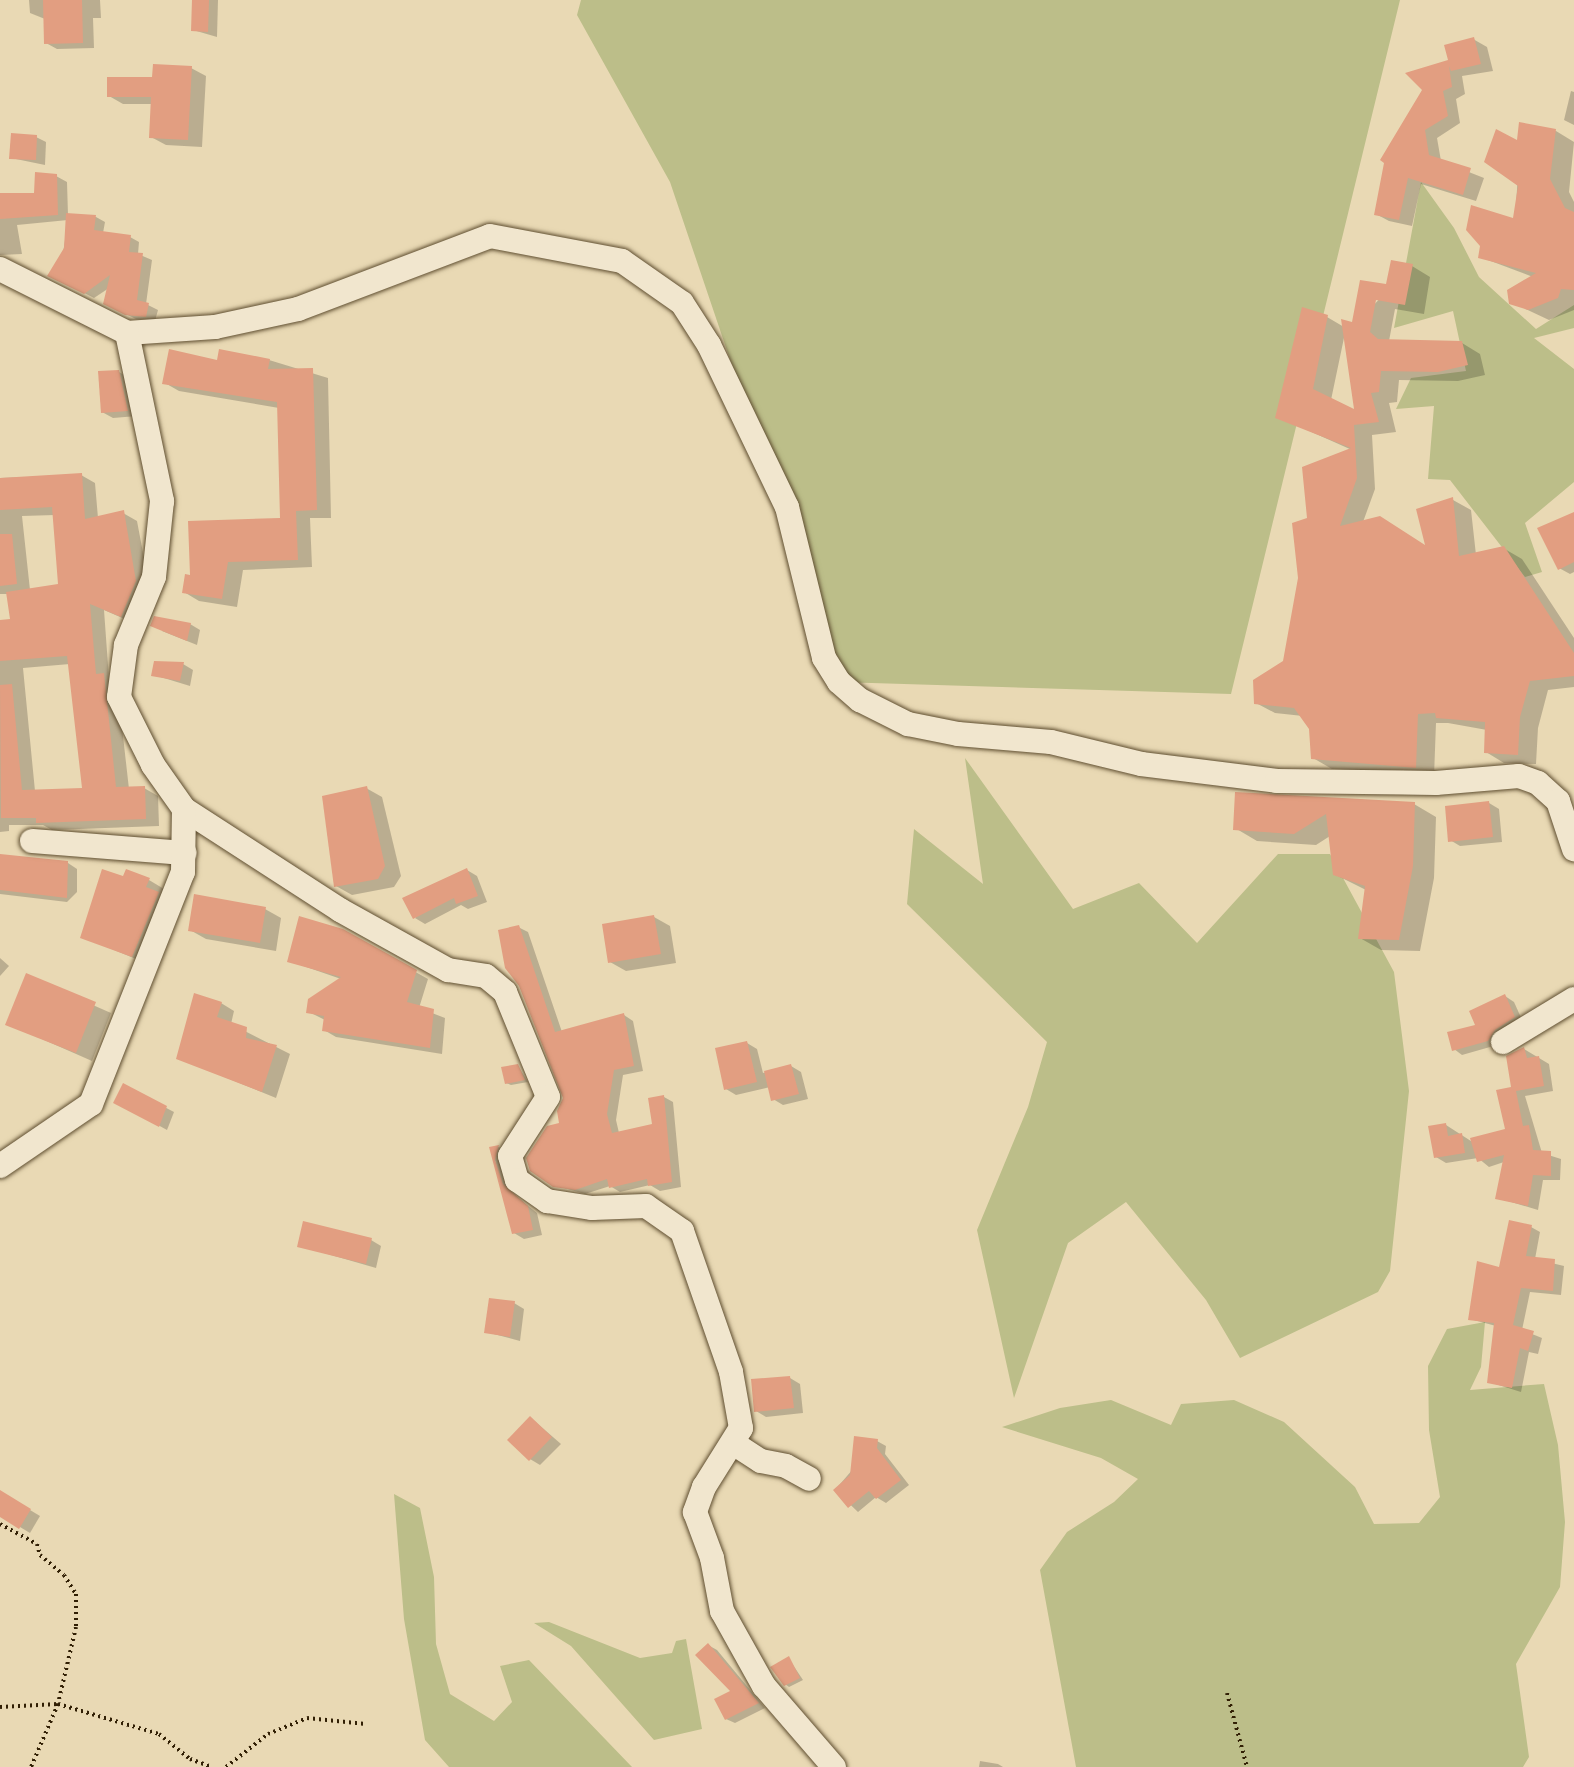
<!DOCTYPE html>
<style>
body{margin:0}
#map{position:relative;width:1574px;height:1767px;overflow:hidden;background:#e9d9b4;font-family:"Sorts Mill Goudy",serif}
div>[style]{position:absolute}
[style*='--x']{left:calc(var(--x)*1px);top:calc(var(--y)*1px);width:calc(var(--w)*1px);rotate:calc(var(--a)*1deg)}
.green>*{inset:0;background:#bcbe89}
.shadow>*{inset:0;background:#0003}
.building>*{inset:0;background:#e29e81}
.path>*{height:4px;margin-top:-2px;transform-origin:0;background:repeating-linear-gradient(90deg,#311f04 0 2px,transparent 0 6px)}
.roads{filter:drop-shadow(0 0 2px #5f4e30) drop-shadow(0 0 2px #5f4e30)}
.minor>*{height:24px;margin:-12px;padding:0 12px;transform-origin:12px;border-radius:12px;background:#f1e6ce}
span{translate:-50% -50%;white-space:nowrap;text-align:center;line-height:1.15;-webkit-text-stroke:6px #f1e6ce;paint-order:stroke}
</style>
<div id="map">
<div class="green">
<i style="clip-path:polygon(581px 0,1400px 0,1231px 694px,839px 682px,670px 182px,577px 15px)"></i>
<i style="clip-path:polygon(1421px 182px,1454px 228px,1479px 277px,1536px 329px,1574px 305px,1574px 328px,1534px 338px,1574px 369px,1574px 482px,1525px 523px,1542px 572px,1525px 577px,1450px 480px,1428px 479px,1434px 406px,1396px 409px,1411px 378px,1466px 371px,1453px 311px,1394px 328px)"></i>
<i style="clip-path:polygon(965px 758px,1073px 909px,1139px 883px,1197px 943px,1278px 854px,1330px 854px,1394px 972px,1409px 1091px,1390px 1271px,1378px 1292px,1240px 1358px,1206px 1300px,1126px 1202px,1068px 1243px,1014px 1398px,977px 1230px,1028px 1107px,1047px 1042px,907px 904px,914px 829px,983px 884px)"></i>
<i style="clip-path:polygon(1485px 1322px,1481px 1367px,1470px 1390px,1544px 1384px,1558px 1445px,1565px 1522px,1560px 1587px,1516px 1664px,1529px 1757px,1523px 1767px,1076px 1767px,1040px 1570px,1067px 1532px,1114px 1502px,1138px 1479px,1101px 1458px,1002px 1427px,1060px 1408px,1111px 1400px,1171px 1425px,1181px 1404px,1234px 1400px,1284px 1422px,1355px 1487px,1374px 1524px,1419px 1523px,1440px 1497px,1429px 1430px,1428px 1366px,1447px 1329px)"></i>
<i style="clip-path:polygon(394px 1494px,420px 1508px,434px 1577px,436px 1644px,450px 1694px,494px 1721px,512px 1702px,500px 1666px,529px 1660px,632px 1767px,449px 1767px,425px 1740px,404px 1619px)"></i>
<i style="clip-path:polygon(549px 1622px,640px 1658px,672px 1653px,676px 1641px,686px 1639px,702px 1729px,654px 1740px,571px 1646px,534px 1623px)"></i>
</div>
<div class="shadow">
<i style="clip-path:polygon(29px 0,100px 0,101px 18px,93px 18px,94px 48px,57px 49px,46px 43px,45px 19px,30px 13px)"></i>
<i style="clip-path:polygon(194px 0,218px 0,217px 37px,193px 30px)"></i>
<i style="clip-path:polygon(1473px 39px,1487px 47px,1493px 71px,1462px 76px,1465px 94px,1456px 99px,1460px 123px,1437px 138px,1441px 161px,1484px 178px,1476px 201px,1421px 184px,1412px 226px,1389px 221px,1376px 214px,1450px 61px)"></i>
<i style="clip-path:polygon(191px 68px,206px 76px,202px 147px,166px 145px,151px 137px,153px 104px,123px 104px,109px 96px)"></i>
<i style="clip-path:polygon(1571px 91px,1574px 92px,1574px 125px,1564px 120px)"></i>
<i style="clip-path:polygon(1521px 125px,1556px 131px,1574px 142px,1569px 192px,1574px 202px,1574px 310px,1549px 320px,1511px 302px,1533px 277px,1480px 257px,1515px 221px)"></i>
<i style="clip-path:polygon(36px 137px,46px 142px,45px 165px,11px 158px)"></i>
<i style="clip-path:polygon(56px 176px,67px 182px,68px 215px,96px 217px,105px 222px,103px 233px,130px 237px,139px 242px,138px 254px,152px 260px,146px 304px,158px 310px,155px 321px,136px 319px,115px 309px,109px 288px,94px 298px,59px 280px,68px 220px,17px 225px,22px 254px,0 255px,0 195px,36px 195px)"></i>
<i style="clip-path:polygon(evenodd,1412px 266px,1430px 277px,1424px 314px,1395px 309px,1389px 341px,1462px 343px,1480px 354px,1485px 375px,1458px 381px,1399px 380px,1397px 402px,1389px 403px,1396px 432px,1372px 435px,1375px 489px,1363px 522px,1428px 548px,1453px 500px,1471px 510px,1476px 555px,1503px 548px,1522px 559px,1574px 638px,1574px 687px,1548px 690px,1538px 728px,1536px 764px,1504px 763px,1486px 752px,1487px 730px,1448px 723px,1436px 723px,1434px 777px,1332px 769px,1313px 758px,1311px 728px,1303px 716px,1275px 713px,1256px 703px,1284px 662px,1309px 519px,1352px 450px,1278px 417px,1327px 317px,1344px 327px,1354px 325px,1412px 266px,1345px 333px,1356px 413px,1331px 400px,1345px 333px)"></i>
<i style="clip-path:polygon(269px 360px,328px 378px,331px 518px,310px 518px,312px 567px,243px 570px,237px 607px,199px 601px,184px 592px,192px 578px,282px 520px,279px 408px,179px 391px,165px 383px,219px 362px)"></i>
<i style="clip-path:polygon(119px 372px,129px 378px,137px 416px,113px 418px,102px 412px)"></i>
<i style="clip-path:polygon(evenodd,81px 475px,95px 483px,98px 518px,123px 513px,137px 521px,150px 590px,136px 624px,104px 610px,109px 679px,117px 683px,129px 789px,144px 788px,158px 796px,159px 826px,52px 830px,43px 825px,9px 825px,9px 831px,0 832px,0 622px,12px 621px,8px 594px,0 594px,0 478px,81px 475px,55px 515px,60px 586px,30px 590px,22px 516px,55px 515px,81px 475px,70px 664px,84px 790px,35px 791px,23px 668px,70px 664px)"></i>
<i style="clip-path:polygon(1574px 513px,1574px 572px,1570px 574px,1559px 568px)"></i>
<i style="clip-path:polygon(190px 624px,200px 630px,197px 645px,162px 631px)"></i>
<i style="clip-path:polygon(183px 664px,193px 670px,190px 686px,154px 675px)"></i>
<i style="clip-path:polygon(366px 788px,382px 797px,401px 876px,394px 887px,352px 895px,336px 886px)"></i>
<i style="clip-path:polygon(1236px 795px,1414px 804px,1436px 817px,1434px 878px,1420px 951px,1381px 950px,1360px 938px,1366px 890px,1334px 874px,1330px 836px,1316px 845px,1257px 841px,1235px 828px)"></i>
<i style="clip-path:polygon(1489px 803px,1499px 809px,1502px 842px,1460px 846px,1450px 840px)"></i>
<i style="clip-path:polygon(0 859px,68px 863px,77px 869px,77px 892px,67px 902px,0 894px)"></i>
<i style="clip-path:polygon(467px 870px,477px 876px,487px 902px,468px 909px,461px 905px,425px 924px,415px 918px)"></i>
<i style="clip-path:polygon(125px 879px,149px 880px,164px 889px,148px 964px,83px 937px)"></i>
<i style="clip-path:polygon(265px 909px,281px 918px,276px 951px,206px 939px,190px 930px)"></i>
<i style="clip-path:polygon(654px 917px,670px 926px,676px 963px,626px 971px,610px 962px)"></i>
<i style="clip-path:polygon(518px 927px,528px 932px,562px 1032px,624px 1015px,633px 1021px,643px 1071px,623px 1075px,616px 1120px,619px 1133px,655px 1125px,664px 1097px,673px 1102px,681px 1187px,660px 1191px,650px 1185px,620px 1192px,610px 1186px,585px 1194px,554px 1185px,564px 1091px)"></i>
<i style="clip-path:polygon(342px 931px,428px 979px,419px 1008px,445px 1018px,442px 1054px,336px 1037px,324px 1030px,325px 1020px,309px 1012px,341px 979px,289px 961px)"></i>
<i style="clip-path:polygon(0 958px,9px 966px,0 976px)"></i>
<i style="clip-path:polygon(27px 976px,111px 1013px,92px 1061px,8px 1024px)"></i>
<i style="clip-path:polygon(1505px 996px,1514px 1002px,1523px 1022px,1497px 1045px,1462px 1055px,1454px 1049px)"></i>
<i style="clip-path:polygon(221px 1003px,234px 1011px,231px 1024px,290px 1054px,276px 1098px,178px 1058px)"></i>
<i style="clip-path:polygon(747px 1043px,757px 1049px,763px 1073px,791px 1066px,801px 1072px,808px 1099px,783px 1105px,773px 1099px,770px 1087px,736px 1095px,726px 1089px)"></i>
<i style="clip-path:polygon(1524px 1049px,1549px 1064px,1553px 1091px,1525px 1096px,1542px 1153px,1561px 1159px,1560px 1180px,1543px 1180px,1538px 1210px,1498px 1198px,1504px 1162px,1489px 1167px,1478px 1158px,1446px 1163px,1436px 1157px,1446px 1125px,1474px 1143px,1507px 1131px)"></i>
<i style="clip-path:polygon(518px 1066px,528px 1082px,511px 1085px,506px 1083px)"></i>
<i style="clip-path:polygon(124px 1086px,174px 1112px,167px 1130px,116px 1102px)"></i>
<i style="clip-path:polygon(499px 1147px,508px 1153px,508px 1190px,537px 1213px,542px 1235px,524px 1239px,514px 1233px,492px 1149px)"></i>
<i style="clip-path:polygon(1531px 1227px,1540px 1232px,1535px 1259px,1564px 1266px,1561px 1295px,1530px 1292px,1522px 1330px,1542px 1338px,1538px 1354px,1529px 1352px,1521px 1392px,1489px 1382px,1496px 1326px,1470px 1319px,1478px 1264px,1501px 1270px)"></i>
<i style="clip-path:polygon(371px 1240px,381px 1246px,376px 1268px,300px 1246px)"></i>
<i style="clip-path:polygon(514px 1303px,524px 1309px,520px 1341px,486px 1332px)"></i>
<i style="clip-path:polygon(790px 1378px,800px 1384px,803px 1413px,766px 1417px,756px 1411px)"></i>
<i style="clip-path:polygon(531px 1418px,561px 1444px,540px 1465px,530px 1459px)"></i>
<i style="clip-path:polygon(877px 1441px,886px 1446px,885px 1454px,909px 1485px,886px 1503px,876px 1497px,858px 1512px,835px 1490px)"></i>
<i style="clip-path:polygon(5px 1495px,40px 1516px,30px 1533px,0 1515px)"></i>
<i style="clip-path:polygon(708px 1645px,717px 1650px,765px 1708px,735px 1723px,726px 1719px,733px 1692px)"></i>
<i style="clip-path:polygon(789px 1659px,803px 1680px,789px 1687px,785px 1684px)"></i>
<i style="clip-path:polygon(980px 1761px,998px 1764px,1003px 1767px,979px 1767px)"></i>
</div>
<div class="building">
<i style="clip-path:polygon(43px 0,82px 0,83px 43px,44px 44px)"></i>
<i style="clip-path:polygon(192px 0,209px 0,208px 32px,191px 31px)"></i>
<i style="clip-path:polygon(1474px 37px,1481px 64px,1451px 71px,1449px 66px,1452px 87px,1443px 91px,1448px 116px,1425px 130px,1429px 155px,1471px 168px,1463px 195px,1408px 178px,1399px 220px,1374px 215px,1384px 163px,1380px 160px,1422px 90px,1405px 73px,1448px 60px,1444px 45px)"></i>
<i style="clip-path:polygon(153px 64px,192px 66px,188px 140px,149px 138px,151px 97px,107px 97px,107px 77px,152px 77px)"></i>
<i style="clip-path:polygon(1519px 122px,1556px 129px,1550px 179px,1565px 208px,1574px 212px,1574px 290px,1561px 289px,1558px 298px,1528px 310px,1509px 304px,1507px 290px,1536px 273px,1478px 258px,1480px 246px,1466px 230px,1471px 205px,1513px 218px,1518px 186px,1484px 162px,1496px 129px,1517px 140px)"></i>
<i style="clip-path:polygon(11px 133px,37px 135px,36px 160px,9px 159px)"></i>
<i style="clip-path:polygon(35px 172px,57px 174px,58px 215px,0 219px,0 193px,34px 193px)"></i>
<i style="clip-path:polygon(66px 213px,96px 215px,94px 230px,131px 235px,129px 252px,143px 253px,137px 300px,149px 303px,146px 317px,125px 315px,103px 304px,110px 275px,84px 294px,47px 276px,64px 248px)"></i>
<i style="clip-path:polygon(1391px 260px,1413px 264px,1405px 305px,1376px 300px,1370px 332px,1378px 339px,1462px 341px,1468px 365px,1438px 372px,1381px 371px,1379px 392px,1371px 393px,1379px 422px,1354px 425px,1357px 478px,1340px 526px,1380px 516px,1425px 545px,1416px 509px,1453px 497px,1459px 556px,1504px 546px,1574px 653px,1574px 676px,1530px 681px,1520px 717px,1518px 755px,1484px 753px,1485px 722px,1436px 718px,1435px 713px,1418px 714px,1416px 768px,1311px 759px,1309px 729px,1294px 708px,1254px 704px,1253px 680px,1283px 661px,1298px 578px,1292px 523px,1307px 518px,1302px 467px,1351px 448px,1275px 418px,1302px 307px,1328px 315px,1313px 389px,1354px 409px,1341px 319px,1352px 322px,1360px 280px,1386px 284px)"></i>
<i style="clip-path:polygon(169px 349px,217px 360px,219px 349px,270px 359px,268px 369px,313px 368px,317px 510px,296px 511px,298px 560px,228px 562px,222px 599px,182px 593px,185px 574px,190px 575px,188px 521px,280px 518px,277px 402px,162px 384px)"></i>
<i style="clip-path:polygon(119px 370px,128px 411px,101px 413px,98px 371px)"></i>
<i style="clip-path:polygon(82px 473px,85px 519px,124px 510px,126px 523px,136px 581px,121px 617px,90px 604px,96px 674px,104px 673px,116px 787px,145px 786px,146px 819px,36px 823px,36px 818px,1px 818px,0 685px,12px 684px,22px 790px,82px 788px,67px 656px,0 661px,0 620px,10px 619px,6px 592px,58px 584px,52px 507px,0 510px,0 478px)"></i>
<i style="clip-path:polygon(1574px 512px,1574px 562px,1558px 570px,1537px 528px)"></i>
<i style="clip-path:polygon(0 534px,12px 534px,17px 584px,0 586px)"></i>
<i style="clip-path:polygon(154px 616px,191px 623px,187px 641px,150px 626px)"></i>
<i style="clip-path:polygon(154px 661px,184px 662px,180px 681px,151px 676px)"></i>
<i style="clip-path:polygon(367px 786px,385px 866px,378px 879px,334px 887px,322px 796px)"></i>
<i style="clip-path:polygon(1235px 792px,1415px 802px,1413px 866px,1399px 940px,1358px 939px,1365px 886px,1333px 875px,1326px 814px,1294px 834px,1233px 830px)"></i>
<i style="clip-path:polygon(1489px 801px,1493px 837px,1448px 842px,1445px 806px)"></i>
<i style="clip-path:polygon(0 854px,68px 861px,67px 898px,0 890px)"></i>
<i style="clip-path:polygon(467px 868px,478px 896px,456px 904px,454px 898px,413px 919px,402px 898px)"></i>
<i style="clip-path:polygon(102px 869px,123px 876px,126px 869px,150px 878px,146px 887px,159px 892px,132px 957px,80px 938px)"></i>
<i style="clip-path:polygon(194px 894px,266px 907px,260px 943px,188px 931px)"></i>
<i style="clip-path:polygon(654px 915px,661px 954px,608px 963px,602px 924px)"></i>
<i style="clip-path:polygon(299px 916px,343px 929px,417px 970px,407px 1002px,434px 1009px,430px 1048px,322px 1031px,324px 1016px,306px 1013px,308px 999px,341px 977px,287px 962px)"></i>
<i style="clip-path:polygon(519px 925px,555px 1032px,624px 1013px,634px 1066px,614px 1070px,607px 1114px,612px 1133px,652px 1124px,648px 1098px,664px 1095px,672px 1182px,648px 1186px,647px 1179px,609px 1188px,607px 1179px,575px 1190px,553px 1187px,530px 1171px,526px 1158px,547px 1126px,559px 1123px,557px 1111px,563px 1098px,519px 986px,505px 968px,498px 930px)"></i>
<i style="clip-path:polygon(26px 973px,96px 1002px,76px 1053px,5px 1025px)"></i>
<i style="clip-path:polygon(194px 993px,222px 1002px,217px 1017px,247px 1027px,246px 1038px,277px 1045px,262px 1092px,176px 1059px)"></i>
<i style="clip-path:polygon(1505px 994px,1515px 1017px,1495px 1030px,1488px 1041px,1452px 1051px,1447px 1032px,1475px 1025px,1469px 1011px)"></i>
<i style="clip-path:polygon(747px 1041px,757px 1082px,724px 1090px,715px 1048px)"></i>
<i style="clip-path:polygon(1524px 1047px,1527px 1058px,1539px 1056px,1544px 1086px,1516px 1091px,1523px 1126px,1529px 1125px,1533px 1150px,1551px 1151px,1551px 1176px,1533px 1175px,1528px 1206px,1495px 1199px,1504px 1155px,1477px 1162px,1470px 1138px,1505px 1129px,1496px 1090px,1511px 1087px,1506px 1056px)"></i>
<i style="clip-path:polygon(518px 1064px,525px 1080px,505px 1084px,501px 1067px)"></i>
<i style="clip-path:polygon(791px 1064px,799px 1094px,771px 1101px,764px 1071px)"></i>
<i style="clip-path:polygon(123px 1083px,167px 1106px,159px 1127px,113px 1103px)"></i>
<i style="clip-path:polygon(1446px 1123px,1448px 1136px,1462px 1133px,1465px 1153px,1434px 1158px,1428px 1126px)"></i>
<i style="clip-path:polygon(499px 1145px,495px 1160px,503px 1184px,528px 1206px,533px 1230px,512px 1234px,489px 1147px)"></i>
<i style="clip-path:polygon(1509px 1220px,1532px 1225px,1526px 1256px,1555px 1259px,1553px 1291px,1521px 1288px,1513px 1325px,1534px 1331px,1528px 1351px,1520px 1348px,1512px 1388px,1487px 1383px,1494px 1323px,1468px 1320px,1477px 1261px,1499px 1267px)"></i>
<i style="clip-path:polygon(303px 1221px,372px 1238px,366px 1264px,297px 1247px)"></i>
<i style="clip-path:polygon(489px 1298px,515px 1301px,510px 1337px,484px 1333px)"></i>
<i style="clip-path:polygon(790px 1376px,794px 1408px,754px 1412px,751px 1379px)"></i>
<i style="clip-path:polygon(530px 1416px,552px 1437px,529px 1461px,507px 1440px)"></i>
<i style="clip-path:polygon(854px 1436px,878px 1439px,877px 1448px,901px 1480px,876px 1499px,869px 1491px,848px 1508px,833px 1490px,850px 1475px)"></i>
<i style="clip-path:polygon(0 1490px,31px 1509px,19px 1529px,0 1517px)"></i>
<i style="clip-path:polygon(708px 1643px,759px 1703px,725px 1720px,714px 1699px,730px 1691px,695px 1655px)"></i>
<i style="clip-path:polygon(789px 1656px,800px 1678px,784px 1686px,770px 1667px)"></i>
</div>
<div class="path">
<i style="--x:0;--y:1524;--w:42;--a:28.4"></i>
<i style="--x:37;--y:1544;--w:11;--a:75"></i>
<i style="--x:40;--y:1555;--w:31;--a:40"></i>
<i style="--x:64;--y:1575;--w:22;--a:58"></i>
<i style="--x:76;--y:1594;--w:33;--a:90"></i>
<i style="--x:76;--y:1627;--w:79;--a:103.2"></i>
<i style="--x:58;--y:1704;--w:69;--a:113.2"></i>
<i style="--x:1227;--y:1693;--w:77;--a:74.9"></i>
<i style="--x:0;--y:1707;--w:58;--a:-3"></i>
<i style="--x:58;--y:1704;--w:105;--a:16.5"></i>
<i style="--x:159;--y:1734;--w:40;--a:39"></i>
<i style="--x:190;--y:1759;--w:23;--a:20"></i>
<i style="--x:226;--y:1767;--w:53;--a:-38.2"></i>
<i style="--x:268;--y:1734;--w:42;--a:-22.3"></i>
<i style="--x:307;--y:1718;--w:59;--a:5.8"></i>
</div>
<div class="roads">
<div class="minor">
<i style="--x:0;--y:269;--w:142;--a:26.7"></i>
<i style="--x:127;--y:333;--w:88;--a:-3.9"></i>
<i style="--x:215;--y:327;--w:85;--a:-12.2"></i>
<i style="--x:298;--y:309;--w:205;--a:-20.8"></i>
<i style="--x:490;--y:236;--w:134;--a:10.7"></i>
<i style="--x:622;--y:261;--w:73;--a:35"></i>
<i style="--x:682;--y:303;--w:50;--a:57.3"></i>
<i style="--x:709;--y:345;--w:180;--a:64.3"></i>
<i style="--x:787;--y:507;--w:155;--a:76.2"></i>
<i style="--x:824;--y:658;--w:28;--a:58"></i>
<i style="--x:839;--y:682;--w:28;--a:41"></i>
<i style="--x:860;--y:700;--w:54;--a:26.6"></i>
<i style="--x:908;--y:724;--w:51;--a:11.3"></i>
<i style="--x:958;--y:734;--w:93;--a:4.9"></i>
<i style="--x:1051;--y:742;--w:93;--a:13.7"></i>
<i style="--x:1141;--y:764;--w:137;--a:7.1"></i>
<i style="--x:1277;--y:781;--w:159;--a:0.7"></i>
<i style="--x:1436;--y:783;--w:83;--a:-4.8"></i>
<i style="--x:1519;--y:776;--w:20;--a:20"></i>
<i style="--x:1538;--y:783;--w:27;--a:42"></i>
<i style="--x:1558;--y:801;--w:51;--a:71.6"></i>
<i style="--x:127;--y:333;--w:172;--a:78.2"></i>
<i style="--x:162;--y:501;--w:76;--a:96"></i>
<i style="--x:154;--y:577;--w:74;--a:112.4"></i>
<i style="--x:126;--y:645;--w:52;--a:97.7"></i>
<i style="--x:119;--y:697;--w:76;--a:63.4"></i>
<i style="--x:153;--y:765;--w:54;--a:54.8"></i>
<i style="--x:184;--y:809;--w:186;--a:32.9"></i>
<i style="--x:340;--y:910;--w:124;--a:29.1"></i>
<i style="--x:448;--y:970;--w:38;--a:9"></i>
<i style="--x:486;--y:976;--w:25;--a:40"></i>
<i style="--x:505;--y:992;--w:113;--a:67.7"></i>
<i style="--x:548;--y:1097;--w:70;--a:122.8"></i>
<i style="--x:510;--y:1156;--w:25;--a:74"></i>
<i style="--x:517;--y:1180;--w:37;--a:35"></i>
<i style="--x:547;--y:1201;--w:46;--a:8.8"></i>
<i style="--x:592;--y:1208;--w:54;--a:-2.1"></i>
<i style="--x:646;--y:1206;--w:44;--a:34.8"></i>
<i style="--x:682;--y:1231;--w:149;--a:70.8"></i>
<i style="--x:731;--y:1372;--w:57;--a:79.9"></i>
<i style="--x:741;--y:1428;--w:70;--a:122.1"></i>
<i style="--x:704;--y:1487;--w:27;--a:110"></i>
<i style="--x:695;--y:1512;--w:49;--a:69.7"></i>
<i style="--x:712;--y:1558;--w:54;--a:79.3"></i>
<i style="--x:722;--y:1611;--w:86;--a:60.8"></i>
<i style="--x:764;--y:1686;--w:107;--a:49.2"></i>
<i style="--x:32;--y:841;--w:153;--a:4.5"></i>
<i style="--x:1503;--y:1042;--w:83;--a:-31.2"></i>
<i style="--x:0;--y:1166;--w:110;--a:-34.3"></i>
<i style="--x:91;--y:1104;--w:250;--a:-68.4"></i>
<i style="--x:183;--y:872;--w:63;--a:-89.1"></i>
<i style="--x:733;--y:1443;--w:33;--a:33"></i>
<i style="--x:761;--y:1461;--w:25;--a:11"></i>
<i style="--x:786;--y:1466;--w:26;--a:29"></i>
</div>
</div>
</div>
